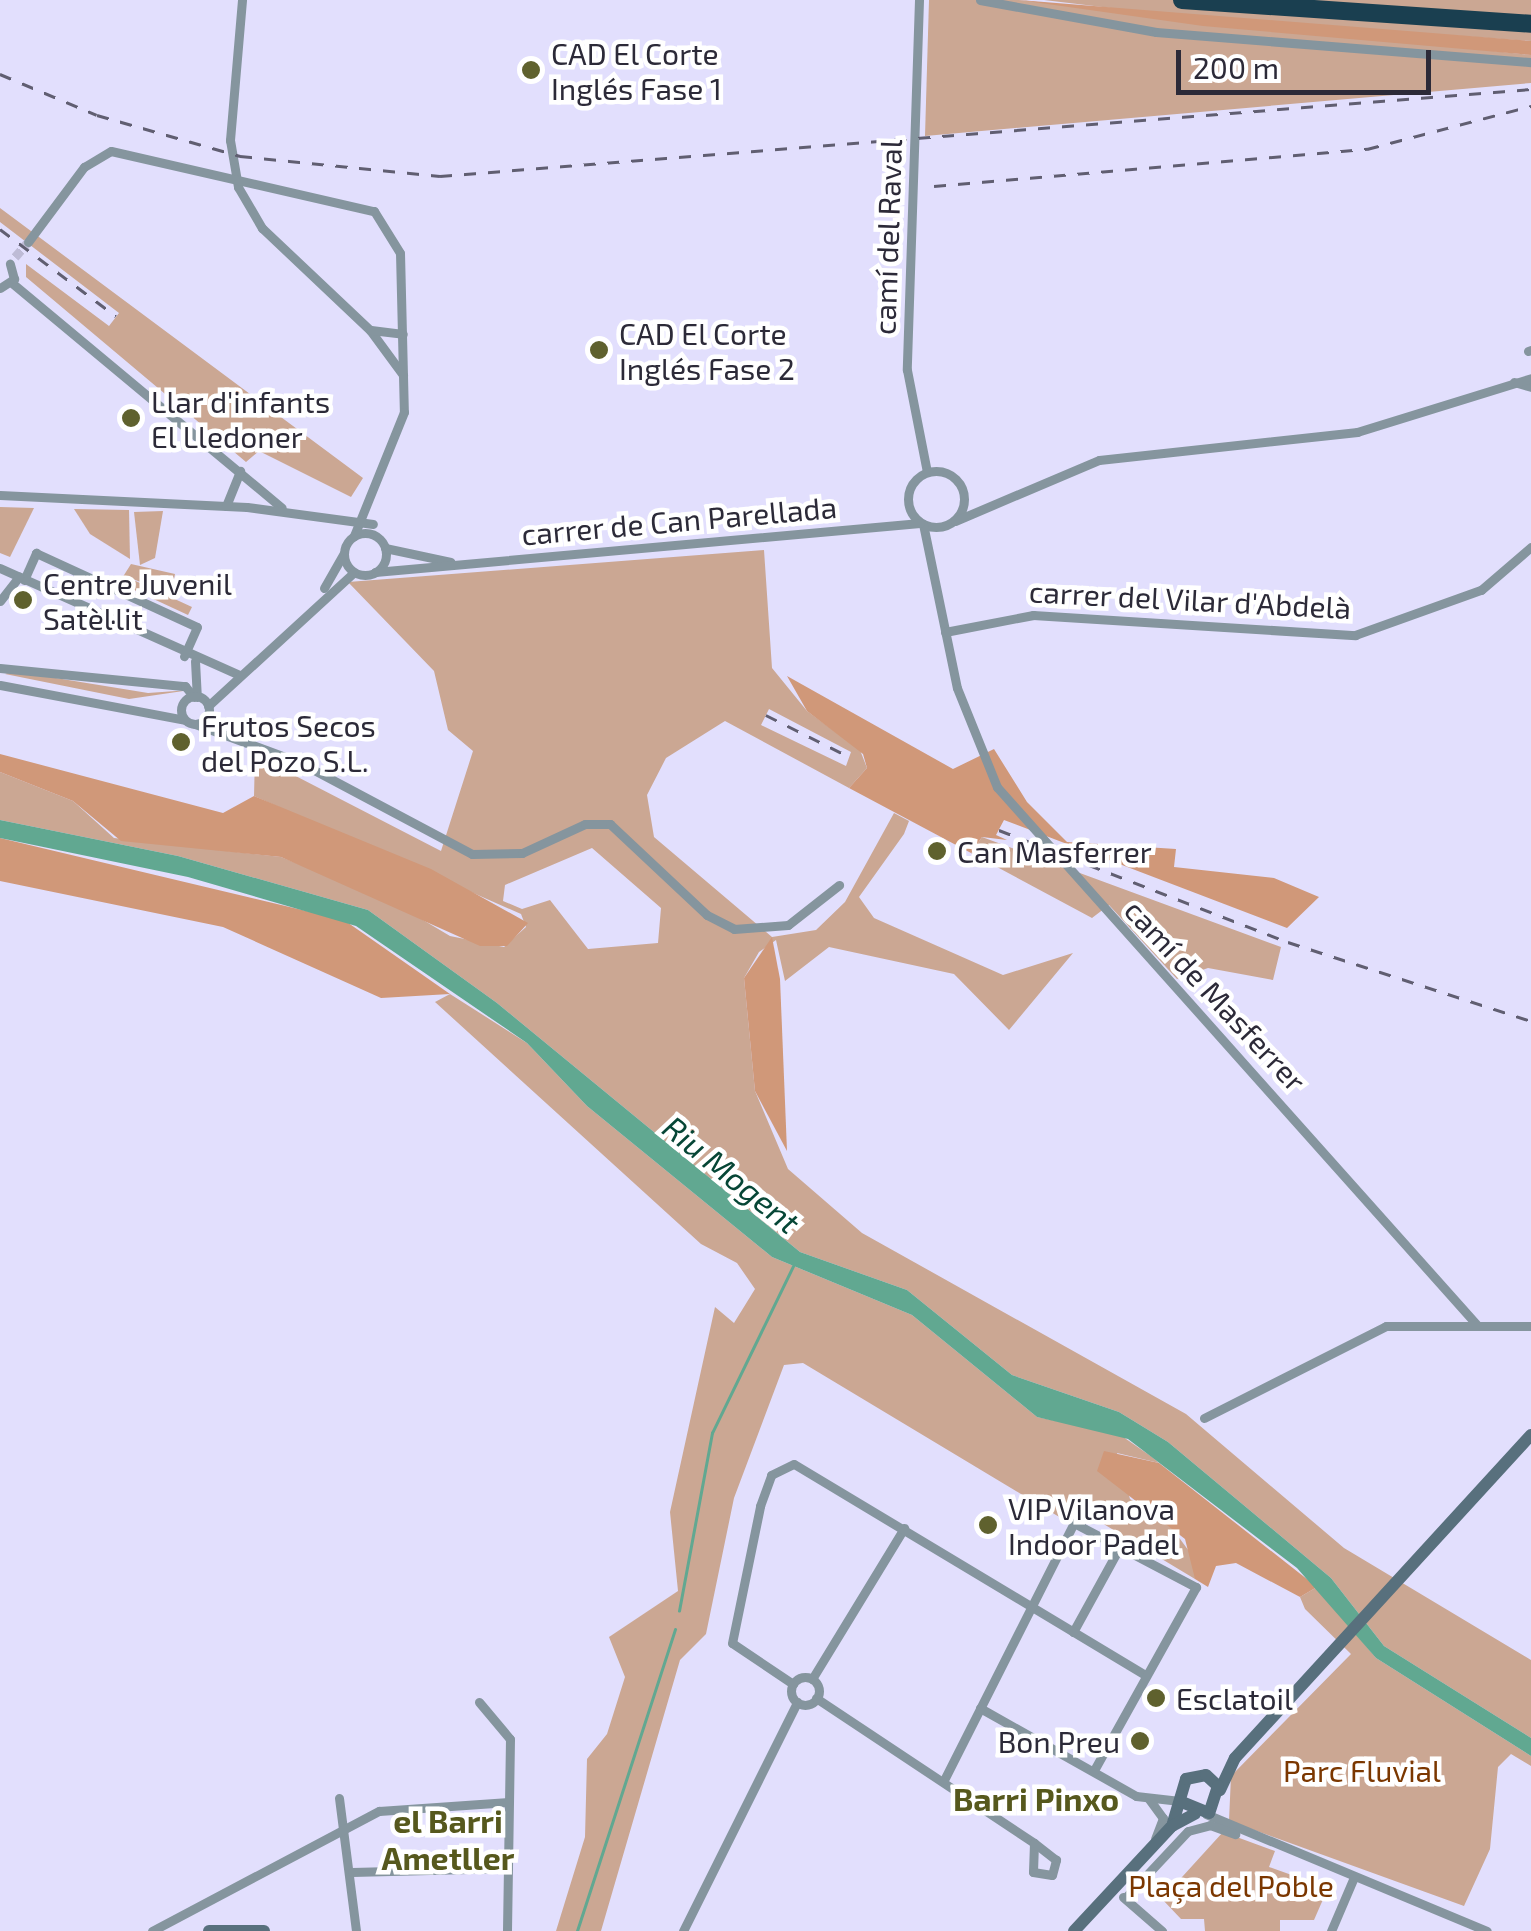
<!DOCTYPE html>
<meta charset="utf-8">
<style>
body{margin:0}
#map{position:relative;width:1531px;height:1931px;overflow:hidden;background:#e2dffd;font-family:"Exo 2",sans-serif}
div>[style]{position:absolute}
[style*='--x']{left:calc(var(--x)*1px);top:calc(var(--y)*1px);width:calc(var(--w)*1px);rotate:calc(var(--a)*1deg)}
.green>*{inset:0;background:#cba793}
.forest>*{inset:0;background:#d09879}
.water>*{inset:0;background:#61a891}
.stream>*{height:2.5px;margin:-1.25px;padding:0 1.25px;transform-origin:1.25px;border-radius:1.25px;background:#61a891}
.street-tunnel>*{height:9px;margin-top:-4.5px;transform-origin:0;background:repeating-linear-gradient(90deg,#bebbd6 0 9px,transparent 0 13.5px)}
.street>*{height:9px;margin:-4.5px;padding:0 4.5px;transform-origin:4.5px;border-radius:4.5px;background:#85959e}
.street>.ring{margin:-4.5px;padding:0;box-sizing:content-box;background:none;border:9px solid #85959e;border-radius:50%}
.secondary>*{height:12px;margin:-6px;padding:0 6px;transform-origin:6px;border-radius:6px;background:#58707d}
.highway>*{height:18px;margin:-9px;padding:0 9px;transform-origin:9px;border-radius:9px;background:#1a3f50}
.rail>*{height:2.5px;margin-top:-1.25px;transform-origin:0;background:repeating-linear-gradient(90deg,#605e71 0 12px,transparent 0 24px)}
.dots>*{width:28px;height:28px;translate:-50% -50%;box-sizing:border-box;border:5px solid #fff;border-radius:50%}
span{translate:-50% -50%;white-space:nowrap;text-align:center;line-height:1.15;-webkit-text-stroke:9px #fff;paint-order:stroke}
.poi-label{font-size:30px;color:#2c2a38}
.left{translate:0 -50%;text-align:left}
.right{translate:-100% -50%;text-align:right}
.street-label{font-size:30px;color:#2c2a38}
.park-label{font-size:30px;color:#7b3700}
.water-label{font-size:32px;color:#064636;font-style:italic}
.neighbourhood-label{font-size:32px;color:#56581d;font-weight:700}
.scale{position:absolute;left:1176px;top:50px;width:255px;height:45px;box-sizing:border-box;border:5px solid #2c2a38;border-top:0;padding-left:12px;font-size:30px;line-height:35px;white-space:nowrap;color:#2c2a38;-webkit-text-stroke:8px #fff;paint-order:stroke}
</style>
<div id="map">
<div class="green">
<i style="clip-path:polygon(929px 0,1019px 0,1531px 55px,1531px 83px,925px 136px)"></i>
<i style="clip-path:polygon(1044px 0,1531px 0,1531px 41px,1161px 14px)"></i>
<i style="clip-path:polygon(0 208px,363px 478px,351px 497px,259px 451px,246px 462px,26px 277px,26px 264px,109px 326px,119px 313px,0 222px)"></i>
<i style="clip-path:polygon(0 507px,34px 508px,10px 557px,0 553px)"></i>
<i style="clip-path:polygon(74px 509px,129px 510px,130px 559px,90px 534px)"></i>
<i style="clip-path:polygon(163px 511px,155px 558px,140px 565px,134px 512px)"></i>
<i style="clip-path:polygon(evenodd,764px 550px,772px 668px,807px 711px,860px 750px,867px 768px,849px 788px,725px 721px,666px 758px,647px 795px,654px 837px,772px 937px,816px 930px,845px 902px,894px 813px,909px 821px,904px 834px,859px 897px,874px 918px,1003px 975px,1073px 953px,1009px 1030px,954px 974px,829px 947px,785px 981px,776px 940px,759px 952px,744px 978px,755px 1091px,788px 1169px,862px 1233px,1186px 1414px,1344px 1548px,1531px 1660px,1531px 1738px,1384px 1646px,1331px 1578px,1168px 1442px,1119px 1412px,1012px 1375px,907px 1290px,800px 1252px,497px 1003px,368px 910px,178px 856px,0 820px,0 772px,73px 801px,114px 838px,281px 857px,391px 901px,450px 936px,504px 947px,526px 927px,521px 914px,254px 796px,255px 755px,441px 851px,473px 751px,448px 730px,434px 671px,348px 582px,764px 550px,769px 709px,851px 752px,846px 766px,761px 725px,769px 709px,764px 550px,592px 848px,661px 908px,658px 943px,588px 949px,550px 900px,522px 909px,503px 901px,505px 885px,592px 848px)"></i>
<i style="clip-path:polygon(131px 564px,175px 574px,171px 593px,127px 577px,192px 607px,188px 615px,119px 583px)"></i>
<i style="clip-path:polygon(13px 671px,148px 693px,190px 690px,129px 699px,5px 674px)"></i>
<i style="clip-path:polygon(982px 837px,1281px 947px,1273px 980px,1208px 968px,1177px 979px,1109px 905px,1092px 918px,971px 853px)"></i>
<i style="clip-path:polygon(450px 994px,527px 1043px,587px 1106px,772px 1257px,912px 1315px,1037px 1417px,1119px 1434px,1152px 1457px,1159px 1463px,1117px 1453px,1130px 1499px,1169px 1524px,1197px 1562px,1195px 1579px,1072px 1505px,1061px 1518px,803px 1363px,784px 1365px,734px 1498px,706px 1634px,680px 1660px,601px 1931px,556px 1931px,585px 1837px,587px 1759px,607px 1734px,625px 1677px,609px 1637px,678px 1591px,670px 1512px,715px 1307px,734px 1323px,755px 1289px,737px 1263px,701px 1244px,435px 1002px)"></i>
<i style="clip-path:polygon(1317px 1587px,1376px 1658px,1531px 1756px,1531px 1766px,1511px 1754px,1498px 1767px,1490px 1849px,1464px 1906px,1229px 1821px,1231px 1776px,1351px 1654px,1305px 1609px,1300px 1597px)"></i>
<i style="clip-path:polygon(1223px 1832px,1275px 1851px,1269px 1867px,1328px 1888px,1314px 1920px,1280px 1920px,1280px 1931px,1205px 1931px,1204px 1919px,1181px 1919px,1162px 1899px)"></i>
</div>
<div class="forest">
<i style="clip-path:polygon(1019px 0,1531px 41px,1531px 55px,1203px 26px)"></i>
<i style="clip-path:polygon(787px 676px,953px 769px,994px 749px,1027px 802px,1067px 842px,1176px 849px,1174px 867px,1274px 878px,1319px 897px,1287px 928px,1004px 820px,996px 835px,1007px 840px,982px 837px,971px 853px,849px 788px,867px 768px,863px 754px,807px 711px)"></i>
<i style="clip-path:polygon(0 754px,223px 813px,254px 796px,431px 869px,528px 923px,507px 946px,480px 946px,281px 857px,121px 841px,73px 801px,0 772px)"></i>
<i style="clip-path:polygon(0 838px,344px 920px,450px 994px,381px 998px,223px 927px,0 881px)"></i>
<i style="clip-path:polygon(772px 937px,780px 979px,787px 1151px,755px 1091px,744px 978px)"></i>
<i style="clip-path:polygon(1104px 1451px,1159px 1463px,1317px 1587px,1300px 1597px,1236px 1563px,1216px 1566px,1208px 1587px,1195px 1579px,1185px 1539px,1097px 1471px)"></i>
</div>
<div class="water">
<i style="clip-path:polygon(0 820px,178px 856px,368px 910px,497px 1003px,800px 1252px,907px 1290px,1012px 1375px,1119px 1412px,1168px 1442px,1331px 1578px,1384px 1646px,1531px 1738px,1531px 1756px,1376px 1658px,1297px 1568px,1128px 1439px,1037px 1417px,912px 1315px,772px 1257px,587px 1106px,527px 1043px,356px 926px,188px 877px,0 838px)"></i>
</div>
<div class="stream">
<i style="--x:679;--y:1611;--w:181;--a:-79.5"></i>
<i style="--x:712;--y:1433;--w:186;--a:-64.1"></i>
<i style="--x:577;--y:1931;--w:317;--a:-72"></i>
</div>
<div class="street-tunnel">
<i style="--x:15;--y:257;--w:20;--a:-49"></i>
</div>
<div class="street">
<i style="--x:242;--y:0;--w:141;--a:94.9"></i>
<i style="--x:230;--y:140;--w:48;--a:80.3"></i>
<i style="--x:238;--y:187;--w:48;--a:59.7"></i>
<i style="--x:262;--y:228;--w:149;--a:43.4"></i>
<i style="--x:370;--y:330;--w:56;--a:53.7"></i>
<i style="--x:919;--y:0;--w:370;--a:91.9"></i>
<i style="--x:907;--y:370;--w:104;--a:78.9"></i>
<i style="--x:980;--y:0;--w:179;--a:10.3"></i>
<i style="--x:1156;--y:32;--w:376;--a:4.6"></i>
<i style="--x:28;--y:242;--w:94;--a:-53.3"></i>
<i style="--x:84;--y:167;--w:31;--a:-31"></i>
<i style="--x:111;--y:151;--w:270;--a:12.9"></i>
<i style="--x:374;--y:211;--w:49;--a:58.2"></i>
<i style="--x:400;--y:253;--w:159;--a:88.6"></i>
<i style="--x:404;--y:412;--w:134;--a:112"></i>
<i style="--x:12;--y:283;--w:351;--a:39.8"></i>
<i style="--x:0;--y:288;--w:17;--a:-33"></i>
<i style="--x:14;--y:279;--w:16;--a:-105"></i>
<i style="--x:371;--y:330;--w:32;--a:7"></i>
<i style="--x:1528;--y:351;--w:3;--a:-18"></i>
<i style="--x:1514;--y:382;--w:18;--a:16"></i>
<i class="ring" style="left:908px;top:471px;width:47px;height:47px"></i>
<i style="--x:0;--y:495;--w:247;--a:2.8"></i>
<i style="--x:247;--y:507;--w:127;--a:7.7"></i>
<i style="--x:226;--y:506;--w:38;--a:-68"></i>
<i style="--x:955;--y:521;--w:156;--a:-23"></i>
<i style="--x:1099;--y:460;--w:260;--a:-6.2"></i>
<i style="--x:1357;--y:432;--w:182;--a:-17.2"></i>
<i style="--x:923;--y:524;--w:167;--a:78.3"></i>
<i style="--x:957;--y:688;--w:107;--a:68"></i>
<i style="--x:997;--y:787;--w:721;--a:48.26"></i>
<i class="ring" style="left:344px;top:533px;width:33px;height:33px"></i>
<i style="--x:385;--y:548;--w:67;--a:12"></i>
<i style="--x:0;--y:568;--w:262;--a:24.1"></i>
<i style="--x:375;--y:572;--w:547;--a:-5.14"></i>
<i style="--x:24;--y:580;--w:30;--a:-66"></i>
<i style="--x:36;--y:553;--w:177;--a:24.7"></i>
<i style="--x:197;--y:627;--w:32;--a:114"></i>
<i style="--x:324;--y:588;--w:40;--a:-60.3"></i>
<i style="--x:0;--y:601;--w:31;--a:-52"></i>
<i style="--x:945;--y:632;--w:90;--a:-10.9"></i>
<i style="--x:1033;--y:615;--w:323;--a:3.6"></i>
<i style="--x:1355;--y:635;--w:134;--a:-19.7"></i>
<i style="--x:1481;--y:590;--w:66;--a:-40.7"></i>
<i style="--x:195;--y:661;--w:36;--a:87"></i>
<i style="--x:0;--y:668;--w:186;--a:5.6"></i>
<i style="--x:185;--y:686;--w:14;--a:51"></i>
<i style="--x:0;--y:685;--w:188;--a:10.7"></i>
<i class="ring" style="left:181px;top:696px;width:19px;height:19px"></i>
<i style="--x:208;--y:706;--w:198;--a:-42.5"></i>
<i style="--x:195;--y:724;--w:111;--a:20.1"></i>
<i style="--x:299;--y:762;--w:196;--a:28"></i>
<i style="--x:472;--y:854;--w:50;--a:-1.1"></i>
<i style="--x:522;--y:853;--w:69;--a:-24.7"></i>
<i style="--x:585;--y:824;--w:25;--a:0"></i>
<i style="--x:610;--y:824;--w:133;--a:43.2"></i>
<i style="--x:707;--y:915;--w:30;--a:27"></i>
<i style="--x:734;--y:929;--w:54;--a:-4.2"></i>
<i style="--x:788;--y:925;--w:65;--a:-38.1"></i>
<i style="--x:1204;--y:1418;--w:204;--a:-26.8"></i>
<i style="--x:1386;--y:1326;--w:145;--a:0"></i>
<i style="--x:1073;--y:1632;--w:102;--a:-61.2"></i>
<i class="ring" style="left:791px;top:1677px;width:19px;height:19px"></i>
<i style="--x:812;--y:1679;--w:177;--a:-58.6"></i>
<i style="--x:793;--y:1684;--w:73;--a:-146.1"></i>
<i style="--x:732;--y:1643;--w:140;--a:-78.4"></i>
<i style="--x:760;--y:1506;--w:33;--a:-70"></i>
<i style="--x:771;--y:1475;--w:25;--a:-26"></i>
<i style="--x:794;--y:1464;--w:410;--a:31"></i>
<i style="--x:816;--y:1698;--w:262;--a:33.6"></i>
<i style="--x:1034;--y:1843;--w:29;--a:92"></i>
<i style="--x:1033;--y:1872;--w:19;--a:9"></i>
<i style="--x:1052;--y:1875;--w:16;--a:-75"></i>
<i style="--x:1056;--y:1860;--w:28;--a:-142"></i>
<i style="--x:479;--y:1702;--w:48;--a:50"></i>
<i style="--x:510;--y:1739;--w:192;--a:90.9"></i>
<i style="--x:980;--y:1708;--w:179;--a:29.4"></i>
<i style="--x:1136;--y:1796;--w:44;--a:6.5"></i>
<i style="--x:944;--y:1780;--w:288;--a:-63.2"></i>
<i style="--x:1074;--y:1523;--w:138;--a:27.7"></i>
<i style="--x:1196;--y:1587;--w:210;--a:119.1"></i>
<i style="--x:339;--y:1798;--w:134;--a:82.7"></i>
<i style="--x:1149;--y:1799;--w:24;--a:54"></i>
<i style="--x:1163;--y:1818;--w:22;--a:111"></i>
<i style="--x:1206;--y:1814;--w:304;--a:22.6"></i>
<i style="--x:352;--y:1872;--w:156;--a:-1.5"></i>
<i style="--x:1123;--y:1897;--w:52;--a:41.1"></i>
<i style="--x:1125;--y:1898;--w:92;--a:-46.8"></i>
<i style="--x:1188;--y:1831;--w:23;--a:-15"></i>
<i style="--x:1210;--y:1825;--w:27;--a:20"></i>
<i style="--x:152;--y:1931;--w:257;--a:-27.9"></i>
<i style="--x:379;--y:1811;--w:130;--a:-4"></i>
<i style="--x:683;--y:1931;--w:256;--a:-63.5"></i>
<i style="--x:1331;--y:1931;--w:59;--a:-66.9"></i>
</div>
<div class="secondary">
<i style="--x:1220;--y:1790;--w:35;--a:-65"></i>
<i style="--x:1235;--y:1758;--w:438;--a:-47.5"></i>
<i style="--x:1172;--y:1826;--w:49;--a:-73.4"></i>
<i style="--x:1186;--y:1779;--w:20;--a:-11"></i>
<i style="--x:1206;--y:1775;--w:16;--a:43"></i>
<i style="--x:1218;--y:1786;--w:28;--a:108"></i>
<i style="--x:1209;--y:1813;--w:31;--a:-158"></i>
<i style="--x:209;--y:1931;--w:55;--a:0"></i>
<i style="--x:1074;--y:1931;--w:144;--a:-47"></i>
<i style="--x:1172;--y:1826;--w:26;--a:-28"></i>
</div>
<div class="highway">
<i style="--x:1182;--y:0;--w:350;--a:3.9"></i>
</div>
<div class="rail">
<i style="--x:0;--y:74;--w:105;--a:22.9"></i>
<i style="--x:97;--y:115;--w:149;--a:16"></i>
<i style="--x:240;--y:156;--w:201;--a:5.7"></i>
<i style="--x:440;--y:176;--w:1094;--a:-4.56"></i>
<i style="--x:934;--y:186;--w:435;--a:-4.9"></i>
<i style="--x:1367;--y:149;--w:170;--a:-14.7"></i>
<i style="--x:0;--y:229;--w:145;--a:36.9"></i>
<i style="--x:766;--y:715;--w:94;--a:26.6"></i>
<i style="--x:999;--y:830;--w:310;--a:21.2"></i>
<i style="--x:1288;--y:942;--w:256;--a:18"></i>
</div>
<div class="dots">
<i style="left:531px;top:70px;background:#5f612e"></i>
<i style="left:599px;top:350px;background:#5f612e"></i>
<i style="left:131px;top:418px;background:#5f612e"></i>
<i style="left:23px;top:600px;background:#5f612e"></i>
<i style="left:181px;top:742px;background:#5f612e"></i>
<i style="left:937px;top:851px;background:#5f612e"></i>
<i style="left:988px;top:1525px;background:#5f612e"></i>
<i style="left:1156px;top:1698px;background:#5f612e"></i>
<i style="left:1140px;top:1741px;background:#5f612e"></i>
</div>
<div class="poi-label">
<span class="left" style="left:551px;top:70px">CAD El Corte<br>Inglés Fase 1</span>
<span class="left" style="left:619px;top:350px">CAD El Corte<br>Inglés Fase 2</span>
<span class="left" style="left:151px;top:418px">Llar d'infants<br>El Lledoner</span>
<span class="left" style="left:43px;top:600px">Centre Juvenil<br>Satèl·lit</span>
<span class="left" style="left:201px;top:742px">Frutos Secos<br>del Pozo S.L.</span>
<span class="left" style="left:957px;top:851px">Can Masferrer</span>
<span class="left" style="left:1008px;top:1525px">VIP Vilanova<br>Indoor Padel</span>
<span class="left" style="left:1176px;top:1698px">Esclatoil</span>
<span class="right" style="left:1120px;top:1741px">Bon Preu</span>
</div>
<div class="street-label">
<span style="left:887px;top:237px;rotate:-88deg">camí del Raval</span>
<span style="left:679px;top:520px;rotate:-5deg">carrer de Can Parellada</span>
<span style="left:1190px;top:599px;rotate:3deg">carrer del Vilar d'Abdelà</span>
<span style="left:1216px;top:995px;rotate:47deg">camí de Masferrer</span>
</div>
<div class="park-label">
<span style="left:1362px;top:1770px">Parc Fluvial</span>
<span style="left:1231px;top:1885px">Plaça del Poble</span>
</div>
<div class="water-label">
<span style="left:732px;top:1174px;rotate:39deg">Riu Mogent</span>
</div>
<div class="neighbourhood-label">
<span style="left:1036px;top:1798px">Barri Pinxo</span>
<span style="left:448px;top:1839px">el Barri<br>Ametller</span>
</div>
<div class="scale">200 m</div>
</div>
